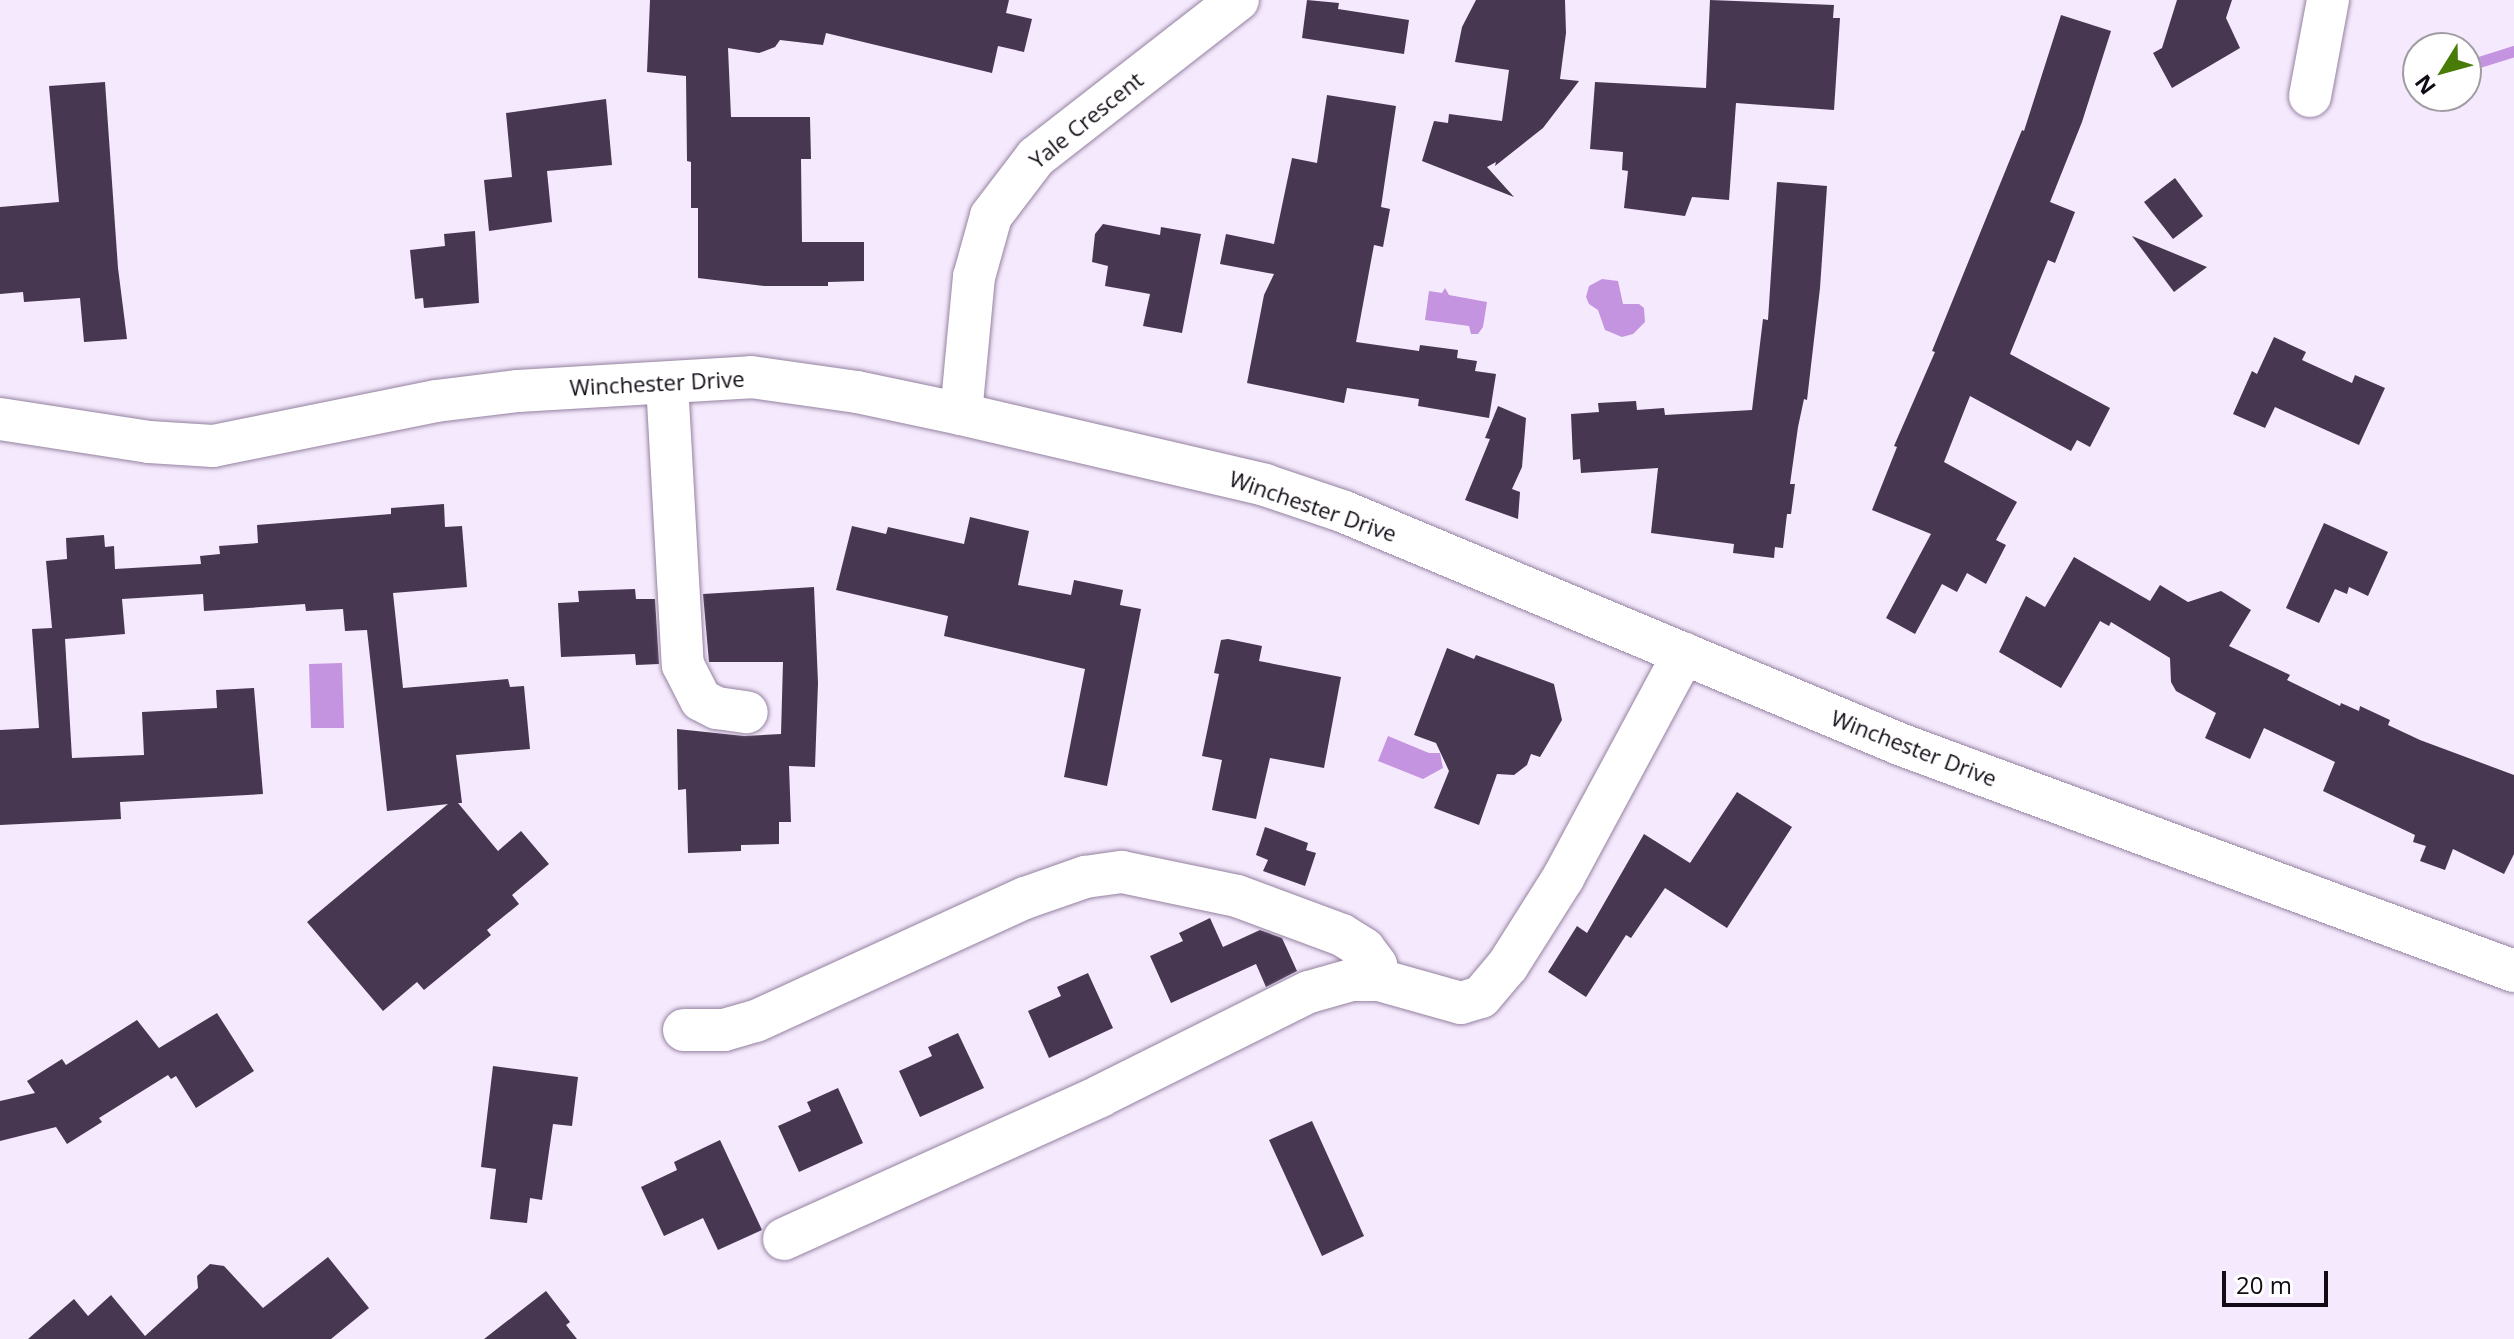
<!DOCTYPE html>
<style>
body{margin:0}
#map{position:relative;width:2514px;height:1339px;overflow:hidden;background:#f5e9fd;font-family:"Open Sans",sans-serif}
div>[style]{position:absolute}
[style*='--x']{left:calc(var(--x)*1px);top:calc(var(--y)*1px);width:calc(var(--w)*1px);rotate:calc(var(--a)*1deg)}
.water>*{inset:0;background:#c494e0}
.stream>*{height:11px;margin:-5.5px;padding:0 5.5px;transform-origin:5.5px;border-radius:5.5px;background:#c494e0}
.building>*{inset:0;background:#473751}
.roads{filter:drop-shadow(0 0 2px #9482a0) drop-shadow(0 0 2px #9482a0)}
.minor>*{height:42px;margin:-21px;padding:0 21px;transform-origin:21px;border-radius:21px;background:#fff}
span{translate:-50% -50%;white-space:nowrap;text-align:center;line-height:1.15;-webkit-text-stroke:8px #fff;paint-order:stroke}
.street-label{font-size:22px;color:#120b16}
.north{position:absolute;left:2402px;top:32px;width:80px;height:80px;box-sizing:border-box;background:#fff;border:2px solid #a09da2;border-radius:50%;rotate:233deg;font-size:22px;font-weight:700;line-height:32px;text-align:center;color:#120b16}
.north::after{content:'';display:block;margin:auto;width:28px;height:36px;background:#497b08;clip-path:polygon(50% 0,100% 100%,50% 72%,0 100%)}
.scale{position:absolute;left:2222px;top:1271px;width:106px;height:36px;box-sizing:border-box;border:4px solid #120b16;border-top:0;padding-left:10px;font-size:24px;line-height:28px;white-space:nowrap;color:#120b16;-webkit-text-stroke:6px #fff;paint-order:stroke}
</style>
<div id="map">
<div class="water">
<i style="clip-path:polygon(1602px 279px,1618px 281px,1623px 304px,1639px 304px,1644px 308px,1645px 322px,1633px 334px,1622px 337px,1605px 330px,1598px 310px,1589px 304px,1586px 297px,1589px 286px)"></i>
<i style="clip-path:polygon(1445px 288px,1449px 295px,1487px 302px,1483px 327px,1478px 334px,1471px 334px,1469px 326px,1425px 320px,1429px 291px,1442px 293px)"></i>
<i style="clip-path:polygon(342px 663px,344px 728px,311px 728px,309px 664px)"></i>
<i style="clip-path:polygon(1388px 736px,1429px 753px,1440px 753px,1443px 768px,1423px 779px,1378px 761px)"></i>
</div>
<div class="stream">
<i style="--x:2466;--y:66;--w:50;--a:-17.4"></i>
</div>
<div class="building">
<i style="clip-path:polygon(650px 0,1009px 0,1006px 13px,1032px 19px,1024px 52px,998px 46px,992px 73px,826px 33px,823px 45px,780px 40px,775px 47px,759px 53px,728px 48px,731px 117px,810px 117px,811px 159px,801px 159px,802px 242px,864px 242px,864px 281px,828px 282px,828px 286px,765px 286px,698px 278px,698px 208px,691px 208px,691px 162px,687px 161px,686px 76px,647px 72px)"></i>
<i style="clip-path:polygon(1307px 0,1339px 3px,1338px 9px,1409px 20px,1404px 54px,1302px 38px)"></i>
<i style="clip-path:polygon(1476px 0,1565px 0,1566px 33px,1560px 79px,1579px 81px,1543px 128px,1495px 166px,1496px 162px,1487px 167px,1514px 197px,1422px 161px,1434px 121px,1448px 123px,1449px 114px,1502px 121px,1509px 70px,1455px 62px,1462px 27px)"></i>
<i style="clip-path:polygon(1710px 0,1834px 5px,1833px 18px,1840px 18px,1834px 110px,1736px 103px,1729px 200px,1692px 197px,1685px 216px,1624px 208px,1628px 171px,1622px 170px,1623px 152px,1590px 149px,1595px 82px,1706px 88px)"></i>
<i style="clip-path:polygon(2177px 0,2232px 0,2226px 18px,2240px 48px,2172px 88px,2153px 53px,2162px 48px)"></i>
<i style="clip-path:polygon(2061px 15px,2111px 31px,2082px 122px,2050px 202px,2075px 212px,2055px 263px,2048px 260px,2010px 354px,2110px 408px,2090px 447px,2077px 440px,2071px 451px,1970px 396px,1944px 462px,2017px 502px,1996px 540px,2006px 545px,1986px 584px,1967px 573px,1957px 592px,1942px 584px,1915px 634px,1886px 618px,1931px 534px,1872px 510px,1897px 447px,1894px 446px,1935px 352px,1932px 351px,2022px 130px,2024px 131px)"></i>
<i style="clip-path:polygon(105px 82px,118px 268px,127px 339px,84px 342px,80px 298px,24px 302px,23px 292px,0 294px,0 207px,59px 202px,49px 86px)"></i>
<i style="clip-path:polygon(1327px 95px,1396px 106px,1381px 207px,1390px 209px,1383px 247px,1374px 245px,1356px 342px,1419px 351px,1420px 345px,1458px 350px,1457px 358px,1477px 361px,1475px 371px,1496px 374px,1489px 418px,1418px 406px,1419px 399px,1347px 388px,1344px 403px,1247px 383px,1264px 295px,1274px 274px,1220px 264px,1226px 234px,1274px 244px,1292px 158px,1317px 163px)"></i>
<i style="clip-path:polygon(606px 99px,612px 165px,547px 171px,552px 222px,489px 231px,484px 180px,512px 177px,506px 113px)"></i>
<i style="clip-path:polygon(2175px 178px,2203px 216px,2173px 239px,2144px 202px)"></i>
<i style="clip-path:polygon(1777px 182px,1827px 186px,1820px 288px,1807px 400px,1804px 399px,1798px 427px,1790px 484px,1795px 484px,1791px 514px,1787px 514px,1783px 548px,1775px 547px,1774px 558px,1733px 553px,1734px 544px,1651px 533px,1658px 468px,1581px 473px,1580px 459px,1573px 460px,1571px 414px,1599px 412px,1598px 403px,1636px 401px,1637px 410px,1664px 408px,1665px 415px,1752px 410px,1763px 319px,1768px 320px)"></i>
<i style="clip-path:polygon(1103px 224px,1160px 235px,1161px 227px,1201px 234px,1182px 333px,1143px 326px,1150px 294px,1105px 286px,1108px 266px,1092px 262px,1095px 234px)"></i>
<i style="clip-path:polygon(475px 231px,479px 303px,424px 308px,423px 298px,415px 299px,410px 250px,445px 246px,444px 234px)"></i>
<i style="clip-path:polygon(2132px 236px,2207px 267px,2174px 292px)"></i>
<i style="clip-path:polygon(2274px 337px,2306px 352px,2302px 360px,2352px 383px,2355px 375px,2385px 388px,2359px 445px,2275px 407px,2265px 428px,2233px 414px,2252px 371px,2257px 374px)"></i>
<i style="clip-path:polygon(1498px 406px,1526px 418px,1522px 467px,1512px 489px,1520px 492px,1518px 519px,1465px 500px,1490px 439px,1485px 438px)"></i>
<i style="clip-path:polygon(444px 504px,445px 527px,462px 526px,467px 587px,393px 593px,403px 688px,508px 679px,510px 687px,524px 686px,530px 749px,456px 755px,462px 803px,458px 803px,498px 851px,521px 831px,549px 864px,512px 895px,519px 904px,487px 930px,491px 935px,424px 990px,417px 982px,383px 1011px,307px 922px,448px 804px,387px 811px,367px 630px,345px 631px,343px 609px,306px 611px,305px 604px,204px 611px,203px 594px,122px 599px,125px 634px,65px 639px,72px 758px,144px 755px,142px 712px,217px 708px,216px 690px,254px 688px,263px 794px,120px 802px,121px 819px,0 825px,0 730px,39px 728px,32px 629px,52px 628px,46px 561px,67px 559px,66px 538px,104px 535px,105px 547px,114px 546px,115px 569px,201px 564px,200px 556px,220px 554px,219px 546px,258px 543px,257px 525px,391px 514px,391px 508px)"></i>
<i style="clip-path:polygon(970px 517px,1029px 531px,1018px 585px,1071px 595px,1074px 580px,1123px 590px,1120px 605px,1141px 609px,1107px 786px,1064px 777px,1085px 669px,944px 636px,948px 616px,836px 590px,852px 526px,886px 534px,888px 527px,964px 544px)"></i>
<i style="clip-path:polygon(2324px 523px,2388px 552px,2368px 596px,2349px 587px,2347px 594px,2335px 589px,2319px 623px,2286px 608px)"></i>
<i style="clip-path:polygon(2074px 557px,2150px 601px,2160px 585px,2188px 602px,2221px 591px,2251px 610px,2229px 646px,2290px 675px,2287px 680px,2340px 706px,2341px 703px,2359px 711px,2360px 706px,2390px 720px,2388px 725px,2420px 740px,2514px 775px,2514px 854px,2504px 874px,2453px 849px,2445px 870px,2420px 861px,2426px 846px,2413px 842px,2415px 835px,2323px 791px,2335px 762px,2264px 728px,2250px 759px,2205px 738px,2216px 713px,2176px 691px,2171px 682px,2170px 658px,2111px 622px,2109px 626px,2100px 621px,2061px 688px,1999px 652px,2026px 596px,2045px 607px)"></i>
<i style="clip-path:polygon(814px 587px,818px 683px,815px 767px,789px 766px,791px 822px,779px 822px,779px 844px,741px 845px,741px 851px,688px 853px,686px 789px,678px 790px,677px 729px,744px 736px,781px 734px,783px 662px,709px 662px,703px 594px)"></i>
<i style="clip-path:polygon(635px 589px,636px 599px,655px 599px,659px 664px,636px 665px,635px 654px,561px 657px,558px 603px,579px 602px,578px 591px)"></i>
<i style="clip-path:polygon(1228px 639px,1262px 646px,1259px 661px,1341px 677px,1324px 768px,1270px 758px,1256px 819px,1212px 810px,1222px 760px,1202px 756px,1219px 674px,1214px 673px,1221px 640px)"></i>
<i style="clip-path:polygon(1447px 648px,1474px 659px,1476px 655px,1554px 684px,1562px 720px,1540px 757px,1531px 754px,1527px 765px,1514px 775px,1497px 774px,1479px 825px,1434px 808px,1449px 771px,1436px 743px,1414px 735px)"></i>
<i style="clip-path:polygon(1737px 792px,1792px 827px,1727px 928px,1665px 888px,1631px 938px,1626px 935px,1586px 997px,1548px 972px,1577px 926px,1587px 933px,1644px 834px,1690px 863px)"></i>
<i style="clip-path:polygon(1265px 827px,1308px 843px,1306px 850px,1316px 853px,1305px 886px,1263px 871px,1268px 860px,1256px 855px)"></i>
<i style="clip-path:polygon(1210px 918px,1223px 947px,1260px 930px,1282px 938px,1297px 971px,1266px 987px,1256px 964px,1171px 1003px,1150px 956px,1183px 941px,1179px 933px)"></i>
<i style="clip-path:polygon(1088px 973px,1113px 1028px,1049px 1058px,1028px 1011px,1061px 996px,1057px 987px)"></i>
<i style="clip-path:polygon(217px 1013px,254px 1071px,196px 1108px,176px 1076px,171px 1079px,168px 1075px,99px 1118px,102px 1122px,67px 1144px,56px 1127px,0 1141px,0 1101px,35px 1093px,27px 1081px,62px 1059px,66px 1065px,137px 1020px,159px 1048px)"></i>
<i style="clip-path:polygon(958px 1033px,984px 1088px,920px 1117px,899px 1071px,932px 1056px,928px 1047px)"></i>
<i style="clip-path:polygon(493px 1066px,578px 1077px,572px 1126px,553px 1124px,542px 1200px,530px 1198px,527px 1223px,490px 1219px,496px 1169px,481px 1167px)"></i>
<i style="clip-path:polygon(838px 1088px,863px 1143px,799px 1172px,778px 1126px,811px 1111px,807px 1102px)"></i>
<i style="clip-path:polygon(1312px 1121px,1364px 1236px,1322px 1256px,1269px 1140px)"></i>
<i style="clip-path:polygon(720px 1140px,762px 1230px,718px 1250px,703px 1218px,664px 1236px,641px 1187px,677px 1170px,674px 1162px)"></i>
<i style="clip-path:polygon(328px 1257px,369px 1308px,331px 1339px,28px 1339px,74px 1299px,88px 1316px,111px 1295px,145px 1336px,198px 1288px,197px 1276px,210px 1264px,224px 1266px,263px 1308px)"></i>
<i style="clip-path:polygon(546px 1291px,570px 1322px,566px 1325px,577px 1339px,484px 1339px)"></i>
</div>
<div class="roads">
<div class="minor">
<i style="--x:2310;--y:96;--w:98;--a:-79.4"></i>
<i style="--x:667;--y:383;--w:282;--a:86.8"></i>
<i style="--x:683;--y:665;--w:39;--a:63"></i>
<i style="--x:701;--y:700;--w:18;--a:27"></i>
<i style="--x:717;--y:708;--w:30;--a:8"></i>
<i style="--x:961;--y:414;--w:138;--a:-84.6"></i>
<i style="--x:974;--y:277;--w:63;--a:-74.4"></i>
<i style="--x:991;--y:216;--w:74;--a:-52.7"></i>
<i style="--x:1036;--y:157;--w:256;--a:-37.9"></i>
<i style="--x:0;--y:419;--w:151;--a:8.8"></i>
<i style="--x:149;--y:442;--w:64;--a:3.6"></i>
<i style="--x:213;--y:446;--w:227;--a:-11.4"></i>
<i style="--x:436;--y:401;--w:83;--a:-7"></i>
<i style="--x:518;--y:391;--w:233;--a:-3.4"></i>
<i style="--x:751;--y:377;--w:107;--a:8.1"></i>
<i style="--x:857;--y:392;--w:106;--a:11.9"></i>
<i style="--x:961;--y:414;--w:312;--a:13.1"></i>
<i style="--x:1265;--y:485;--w:81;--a:18.7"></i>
<i style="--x:1342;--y:511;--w:607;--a:22.68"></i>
<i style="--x:1902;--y:745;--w:652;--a:20.27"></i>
<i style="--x:684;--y:1030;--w:40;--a:0"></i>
<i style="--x:724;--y:1030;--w:33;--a:-16"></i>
<i style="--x:756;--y:1021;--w:296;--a:-24.6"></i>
<i style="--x:1025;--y:898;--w:64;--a:-19.3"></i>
<i style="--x:1085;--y:877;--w:37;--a:-8"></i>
<i style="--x:1122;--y:872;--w:117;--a:11.8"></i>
<i style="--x:1237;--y:896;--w:112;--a:20.4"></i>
<i style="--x:1342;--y:935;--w:26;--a:32"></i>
<i style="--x:1364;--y:949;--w:20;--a:53"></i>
<i style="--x:1376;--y:965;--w:15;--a:79"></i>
<i style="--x:784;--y:1239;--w:347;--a:-24.3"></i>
<i style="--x:1100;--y:1096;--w:233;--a:-26.5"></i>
<i style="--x:1309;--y:992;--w:44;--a:-15.9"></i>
<i style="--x:1351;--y:980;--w:28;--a:0"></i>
<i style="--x:1379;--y:980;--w:85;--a:15.7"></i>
<i style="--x:1461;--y:1003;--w:21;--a:-17"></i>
<i style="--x:1481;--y:997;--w:42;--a:-49.8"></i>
<i style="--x:1508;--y:965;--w:103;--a:-57.7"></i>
<i style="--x:1563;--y:878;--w:255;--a:-61.7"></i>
</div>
</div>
<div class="street-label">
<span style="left:1086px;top:120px;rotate:-39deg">Yale Crescent</span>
<span style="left:657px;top:383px;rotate:-3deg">Winchester Drive</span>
<span style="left:1313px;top:506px;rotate:19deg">Winchester Drive</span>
<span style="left:1914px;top:748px;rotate:21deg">Winchester Drive</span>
</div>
<div class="north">N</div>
<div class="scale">20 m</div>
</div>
